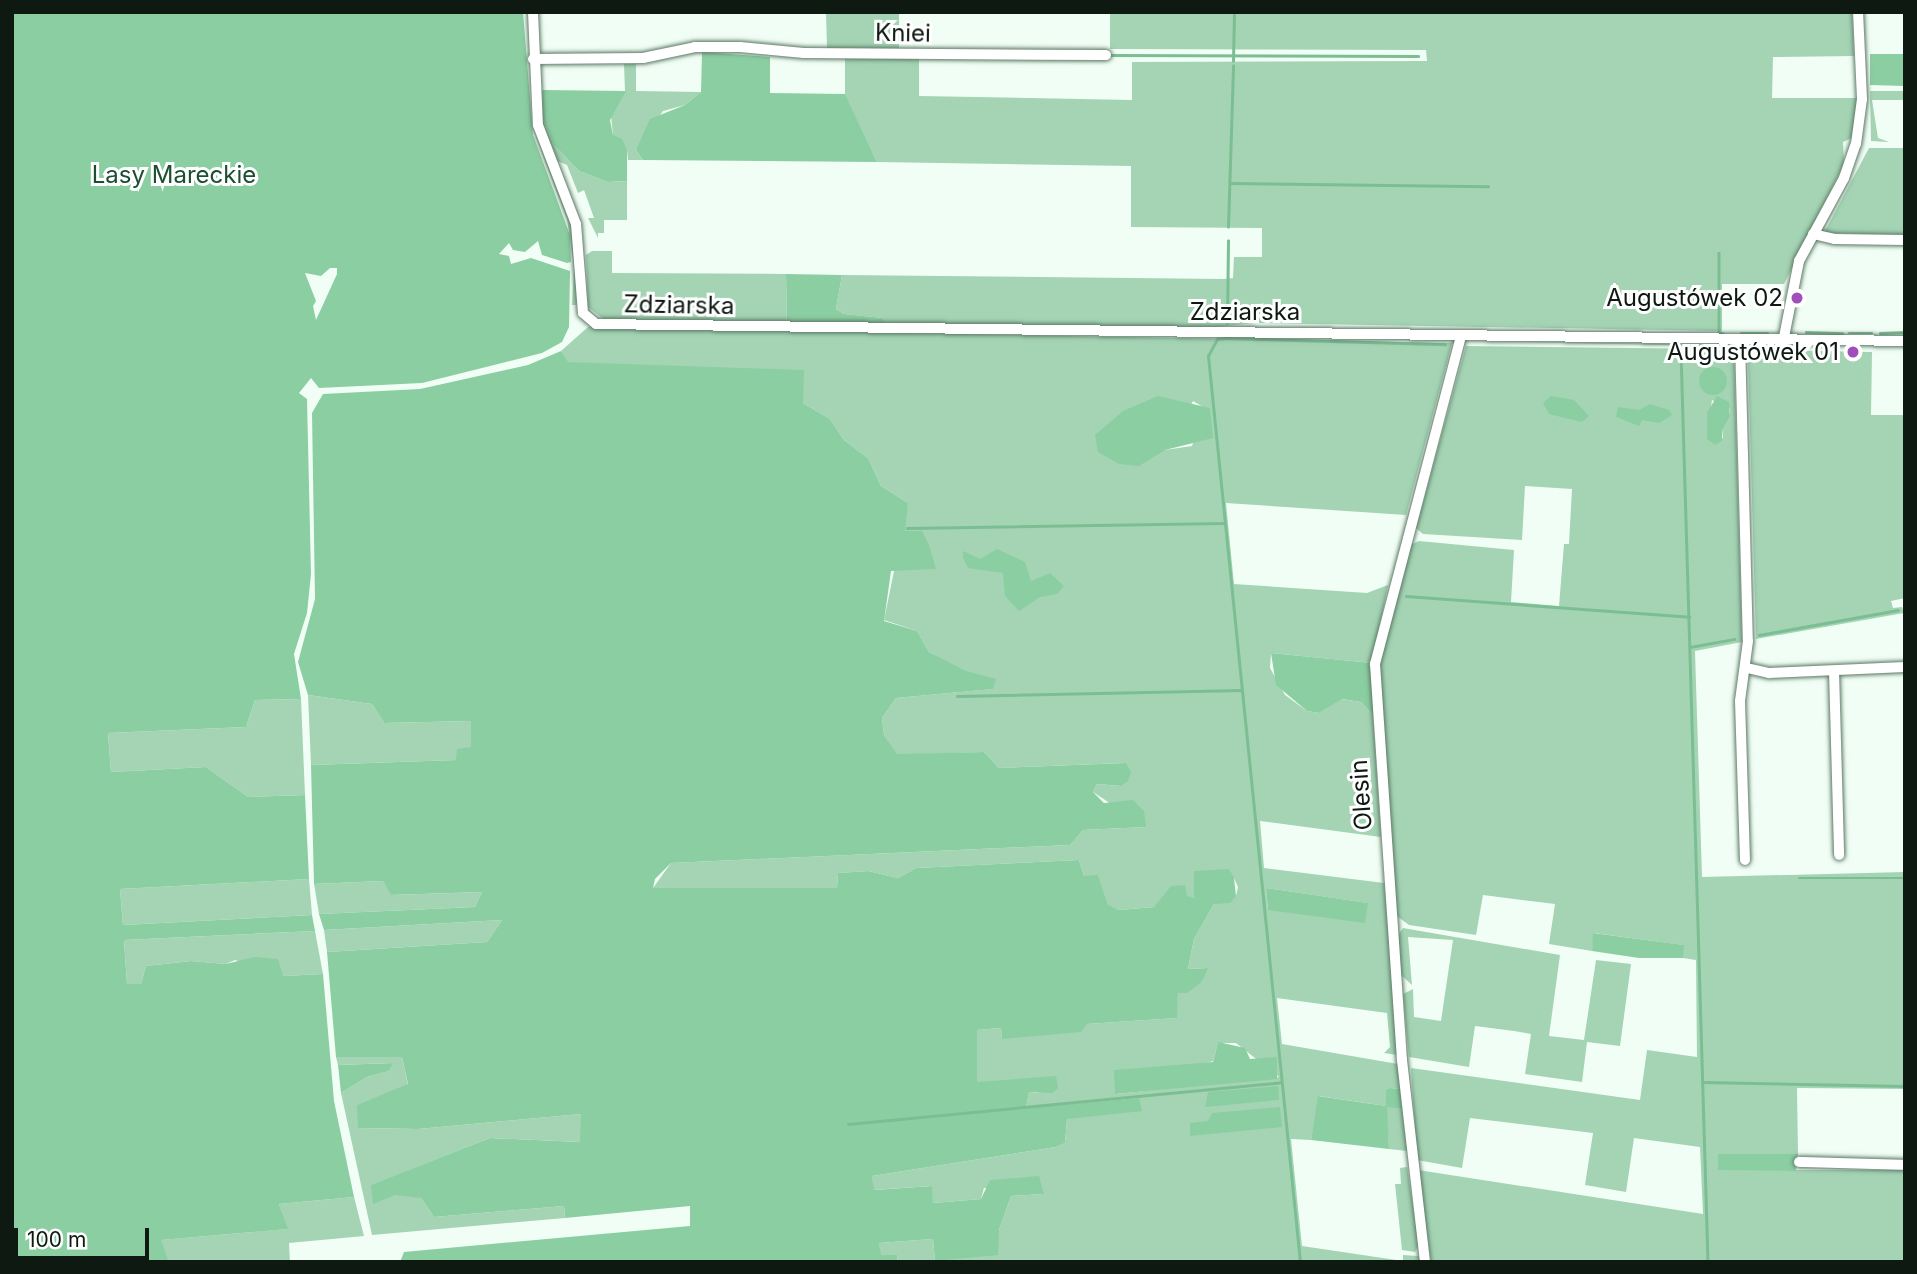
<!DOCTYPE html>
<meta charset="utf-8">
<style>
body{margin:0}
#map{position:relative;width:1917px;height:1274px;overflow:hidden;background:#f1fef5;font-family:Inter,sans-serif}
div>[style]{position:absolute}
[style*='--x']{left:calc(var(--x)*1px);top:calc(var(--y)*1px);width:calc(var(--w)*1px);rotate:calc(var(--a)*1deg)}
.green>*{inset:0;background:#a4d4b4}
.forest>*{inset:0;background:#8bcea2}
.round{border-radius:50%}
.stream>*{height:2.5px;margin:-1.25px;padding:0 1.25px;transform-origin:1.25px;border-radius:1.25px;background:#7cbe93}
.roads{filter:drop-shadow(0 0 2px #5b7965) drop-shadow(0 0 2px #5b7965)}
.street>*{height:10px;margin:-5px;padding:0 5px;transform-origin:5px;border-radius:5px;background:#fff}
.dots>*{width:19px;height:19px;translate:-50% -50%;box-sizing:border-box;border:4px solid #fff;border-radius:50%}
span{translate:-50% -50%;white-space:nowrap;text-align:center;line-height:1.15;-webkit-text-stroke:6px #fff;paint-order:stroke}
.street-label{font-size:24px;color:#0d1911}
.park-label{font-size:24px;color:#1c4e31}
.poi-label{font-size:24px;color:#0d1911}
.right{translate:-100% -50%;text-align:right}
.frame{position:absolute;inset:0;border:14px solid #0d1911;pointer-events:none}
.scale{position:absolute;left:14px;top:1228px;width:135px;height:32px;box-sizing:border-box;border:4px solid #0d1911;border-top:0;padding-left:9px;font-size:21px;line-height:24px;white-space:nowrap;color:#0d1911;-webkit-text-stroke:5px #fff;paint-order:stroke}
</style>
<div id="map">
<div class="green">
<i style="clip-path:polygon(826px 12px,899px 12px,899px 48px,827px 48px)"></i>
<i style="clip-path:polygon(1110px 12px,1852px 12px,1854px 56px,1773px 57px,1772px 98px,1857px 98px,1852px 138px,1843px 142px,1844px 164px,1784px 284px,1722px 284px,1722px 331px,1254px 323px,1197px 329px,888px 326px,883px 318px,844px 314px,836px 309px,842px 275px,1224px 279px,1233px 278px,1234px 257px,1262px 257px,1262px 228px,1131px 227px,1131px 166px,877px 162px,845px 95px,845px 59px,919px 59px,919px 96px,1132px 100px,1132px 62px,1427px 61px,1426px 50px,1110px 49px)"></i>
<i style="clip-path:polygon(624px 64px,636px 64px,636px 91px,701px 92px,685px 105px,663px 111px,636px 150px,643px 160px,628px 160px,627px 150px,613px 135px,611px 116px,625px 91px)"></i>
<i style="clip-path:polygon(543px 90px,542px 117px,554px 145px,579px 171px,608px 182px,627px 181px,627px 220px,604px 220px,604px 233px,598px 233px,598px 238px,588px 218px,594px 218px,584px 190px,578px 193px,567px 165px,555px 160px,541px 123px,538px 94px)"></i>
<i style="clip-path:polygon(1870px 91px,1905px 91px,1905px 100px,1872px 100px,1878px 138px,1889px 142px,1871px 141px)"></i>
<i style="clip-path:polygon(531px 124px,573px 228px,577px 305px,572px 305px,574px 266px,567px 219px)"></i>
<i style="clip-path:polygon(1869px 148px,1905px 148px,1905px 235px,1824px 233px)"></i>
<i style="clip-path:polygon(592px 251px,612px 251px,612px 273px,786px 274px,787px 324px,606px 321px,588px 307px,586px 255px)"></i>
<i style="clip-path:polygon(evenodd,588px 327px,1452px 343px,1406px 515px,1226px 503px,1234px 584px,1367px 593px,1388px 585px,1372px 663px,1271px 653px,1270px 668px,1285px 695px,1307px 711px,1319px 713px,1341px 699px,1361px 702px,1373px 715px,1381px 837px,1260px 821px,1264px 868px,1384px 883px,1385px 891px,1398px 1055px,1384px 1053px,1390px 1047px,1387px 1013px,1277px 998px,1282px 1044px,1398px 1064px,1400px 1089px,1391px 1088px,1387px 1106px,1402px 1109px,1407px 1151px,1389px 1149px,1386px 1106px,1319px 1096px,1311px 1140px,1291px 1139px,1302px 1246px,1403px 1261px,1403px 1255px,1418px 1256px,1423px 1262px,898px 1262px,897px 1255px,880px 1255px,879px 1243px,933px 1239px,935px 1261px,999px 1230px,1011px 1196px,1044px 1194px,984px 1188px,981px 1199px,933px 1203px,931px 1186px,873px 1190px,872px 1176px,1056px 1147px,1065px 1143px,1067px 1119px,1139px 1098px,1026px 1108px,1029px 1092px,1042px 1093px,977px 1082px,977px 1030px,1001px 1028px,1002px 1038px,1087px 1024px,1176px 1018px,1178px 993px,1202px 982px,1207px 968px,1188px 969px,1194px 939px,1214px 904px,1236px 896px,1238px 887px,1234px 878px,1193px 898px,1166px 896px,1154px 907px,1119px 910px,1108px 906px,1098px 876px,1084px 876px,1079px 860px,916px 868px,898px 878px,868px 871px,838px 873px,837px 888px,653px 888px,671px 863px,1070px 845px,1083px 830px,1146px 827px,1093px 792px,1097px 784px,1121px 786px,1125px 763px,999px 768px,984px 752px,897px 755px,884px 735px,882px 718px,896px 698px,992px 689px,929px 652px,917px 631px,884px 620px,908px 503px,881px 486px,868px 458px,844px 440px,830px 419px,803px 403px,801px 380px,567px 362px,561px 351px,588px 327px,1193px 401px,1205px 408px,1192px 446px,1165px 450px,1193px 401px,588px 327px,1266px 888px,1367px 903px,1368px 903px,1268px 910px,1266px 888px,588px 327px,1218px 1043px,1236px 1043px,1279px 1077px,1116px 1094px,1213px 1061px,1218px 1043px)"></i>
<i style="clip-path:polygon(1479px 341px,1725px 345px,1735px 349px,1717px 346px)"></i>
<i style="clip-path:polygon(evenodd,1466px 346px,1716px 349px,1734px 354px,1742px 642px,1695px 651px,1702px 877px,1905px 872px,1905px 1089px,1797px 1088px,1798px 1154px,1719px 1154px,1719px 1170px,1905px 1170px,1905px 1262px,1431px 1262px,1418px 1170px,1703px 1214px,1700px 1147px,1634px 1138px,1626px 1192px,1585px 1185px,1593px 1133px,1470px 1118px,1462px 1168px,1417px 1160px,1411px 1068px,1640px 1100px,1647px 1050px,1697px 1057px,1696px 960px,1683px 958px,1683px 945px,1594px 933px,1592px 951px,1549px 944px,1555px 904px,1483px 895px,1476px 935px,1409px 925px,1394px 914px,1379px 654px,1410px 545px,1419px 541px,1514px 550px,1511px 602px,1559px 606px,1564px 544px,1569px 544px,1572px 489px,1525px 486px,1522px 540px,1423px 534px,1416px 528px,1466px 346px,1712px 400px,1730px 409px,1730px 417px,1722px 429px,1723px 438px,1707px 439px,1712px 400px)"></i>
<i style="clip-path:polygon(1765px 350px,1872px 352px,1871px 415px,1905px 415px,1905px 598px,1891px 601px,1893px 608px,1902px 607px,1904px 613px,1756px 639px,1748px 359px)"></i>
<i style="clip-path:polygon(308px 695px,372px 704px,384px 723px,471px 721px,471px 748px,456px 760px,311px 765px)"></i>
<i style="clip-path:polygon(301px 699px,305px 795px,248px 797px,206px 767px,111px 772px,108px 733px,246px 727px,255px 700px)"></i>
<i style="clip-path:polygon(309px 879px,312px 915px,123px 925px,120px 889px)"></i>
<i style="clip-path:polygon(383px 881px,392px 895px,482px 892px,475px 907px,319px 914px,314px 884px)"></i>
<i style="clip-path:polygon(502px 920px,487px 942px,327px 952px,324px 930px)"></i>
<i style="clip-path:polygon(1403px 928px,1560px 955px,1549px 1036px,1584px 1040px,1596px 960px,1631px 964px,1620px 1046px,1587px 1042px,1582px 1082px,1525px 1074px,1531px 1034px,1514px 1031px,1475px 1026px,1469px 1067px,1409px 1057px,1403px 994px,1413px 989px,1414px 1017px,1441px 1021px,1453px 940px,1408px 937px,1412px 985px,1401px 975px,1398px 935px)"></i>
<i style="clip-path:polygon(315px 931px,323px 974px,283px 976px,235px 960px,226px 964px,191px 961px,146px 966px,141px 984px,127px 984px,124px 940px)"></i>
<i style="clip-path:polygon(336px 1057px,402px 1057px,408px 1085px,358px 1105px,358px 1128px,418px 1129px,581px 1114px,581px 1142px,490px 1138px,372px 1185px,421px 1198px,434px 1217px,564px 1206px,565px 1218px,372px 1235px,341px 1093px,367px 1077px,389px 1071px,392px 1063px,338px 1065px)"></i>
<i style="clip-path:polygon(1407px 1167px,1419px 1245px,1415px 1252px,1402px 1250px,1395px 1184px,1401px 1184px,1400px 1168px)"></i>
<i style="clip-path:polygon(354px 1197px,364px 1236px,289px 1243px,290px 1262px,169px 1262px,160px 1240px,287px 1229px,279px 1204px)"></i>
</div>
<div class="forest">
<i style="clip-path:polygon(evenodd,12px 12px,523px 12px,533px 135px,570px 235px,571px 262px,567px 263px,542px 255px,538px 241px,525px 252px,513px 250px,509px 243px,499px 254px,509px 256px,511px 264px,531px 258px,570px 271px,569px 327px,562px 342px,542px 353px,422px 383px,319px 388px,311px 378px,299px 393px,307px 399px,311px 574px,307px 613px,294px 654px,301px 699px,255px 700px,246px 727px,108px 733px,111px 772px,206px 767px,248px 797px,305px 795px,309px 879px,120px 889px,123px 925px,312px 915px,315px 931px,124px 940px,127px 984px,141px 984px,146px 966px,191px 961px,226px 964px,254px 957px,278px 959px,283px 976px,323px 974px,334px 1101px,354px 1197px,279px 1204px,288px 1229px,161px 1240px,169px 1262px,12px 1259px,12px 12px,330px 268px,337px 268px,337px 274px,316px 320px,313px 306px,316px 301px,305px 273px,321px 276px,330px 268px)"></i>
<i style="clip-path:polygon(702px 52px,770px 57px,770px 93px,845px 94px,877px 162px,643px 160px,636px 150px,650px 119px,685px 105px,701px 92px)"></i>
<i style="clip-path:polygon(1870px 54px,1905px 54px,1905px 86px,1870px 85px)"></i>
<i style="clip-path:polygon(543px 90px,626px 91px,610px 120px,613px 135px,622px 139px,627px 150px,627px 181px,608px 182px,579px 171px,554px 145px,542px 117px)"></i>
<i style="clip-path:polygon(786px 274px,842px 275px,836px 309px,844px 314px,883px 318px,888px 326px,787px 324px)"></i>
<i style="clip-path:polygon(561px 351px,568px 362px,804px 370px,803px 403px,830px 419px,844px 440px,868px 458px,881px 486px,908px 503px,905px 531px,922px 531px,929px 545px,936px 569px,891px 571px,884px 621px,917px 631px,929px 652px,966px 671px,996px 679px,993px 689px,896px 698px,882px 718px,884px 735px,897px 754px,984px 752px,999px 768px,1126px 763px,1131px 772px,1128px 781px,1121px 786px,1097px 784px,1093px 792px,1104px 803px,1133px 800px,1144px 811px,1146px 827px,1083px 830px,1070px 845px,671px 863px,655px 879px,653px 888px,837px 888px,838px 873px,868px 871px,898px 878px,916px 868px,1079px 860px,1084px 876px,1098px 875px,1108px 905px,1119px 910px,1154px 907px,1171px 886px,1185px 885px,1187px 896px,1194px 898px,1194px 871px,1229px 869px,1234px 878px,1236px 896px,1230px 903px,1214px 904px,1194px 939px,1188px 969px,1208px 968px,1202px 982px,1187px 993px,1178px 993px,1177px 1018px,1087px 1024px,1081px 1032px,1002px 1039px,1001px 1028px,977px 1030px,977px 1082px,1056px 1076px,1058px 1088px,1052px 1093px,1029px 1092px,1026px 1108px,1139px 1098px,1142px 1111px,1067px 1119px,1065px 1143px,1056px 1147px,872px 1176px,874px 1190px,932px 1186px,933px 1203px,981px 1199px,990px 1180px,1039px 1176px,1044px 1194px,1011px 1196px,999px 1230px,998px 1255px,935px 1261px,933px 1239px,879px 1243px,881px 1255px,897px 1255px,898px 1262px,400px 1262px,404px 1252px,690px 1226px,690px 1206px,565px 1218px,564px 1206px,434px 1217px,421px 1198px,395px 1195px,373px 1204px,371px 1185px,490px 1138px,580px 1142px,581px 1114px,418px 1129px,358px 1128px,357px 1105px,408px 1084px,402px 1057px,336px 1057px,327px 952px,487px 942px,502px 920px,324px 930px,319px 914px,475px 907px,482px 892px,391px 895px,383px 881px,314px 884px,311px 765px,456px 760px,457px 749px,471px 747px,471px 721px,384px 723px,372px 704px,308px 695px,298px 662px,315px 599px,312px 413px,323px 394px,420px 389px,528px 365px)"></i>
<i class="round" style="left:1699px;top:367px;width:28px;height:28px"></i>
<i style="clip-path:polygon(1158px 396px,1210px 408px,1213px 438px,1165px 450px,1139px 466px,1119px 464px,1098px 452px,1095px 435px,1123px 411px)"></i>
<i style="clip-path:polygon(1551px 396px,1574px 400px,1589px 416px,1582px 422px,1549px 414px,1543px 403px)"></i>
<i style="clip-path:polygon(1717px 396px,1729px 402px,1730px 417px,1722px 430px,1722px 441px,1715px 445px,1707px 439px,1707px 413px)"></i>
<i style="clip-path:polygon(1650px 404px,1669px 410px,1672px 415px,1659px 423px,1642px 420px,1639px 426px,1616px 417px,1618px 407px,1639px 410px)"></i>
<i style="clip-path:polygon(997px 549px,1025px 562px,1031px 581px,1050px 573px,1064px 586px,1057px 594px,1040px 597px,1019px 611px,1005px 596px,1003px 573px,968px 568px,963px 558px,963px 551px,980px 559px)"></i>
<i style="clip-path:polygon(1271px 653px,1372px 663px,1373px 715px,1361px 702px,1342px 699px,1319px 713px,1307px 711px,1276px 685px)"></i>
<i style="clip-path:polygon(1266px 888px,1368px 903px,1365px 923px,1268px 910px)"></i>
<i style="clip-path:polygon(1593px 933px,1684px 945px,1683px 958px,1639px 958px,1592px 951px)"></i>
<i style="clip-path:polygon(1218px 1042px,1245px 1048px,1250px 1059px,1277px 1057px,1277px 1079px,1115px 1094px,1114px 1070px,1213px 1062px)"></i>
<i style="clip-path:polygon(393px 1063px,389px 1071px,367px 1077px,341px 1093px,338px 1065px)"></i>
<i style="clip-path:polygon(1278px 1086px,1279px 1100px,1205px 1107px,1208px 1092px)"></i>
<i style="clip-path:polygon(1391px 1088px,1400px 1089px,1402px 1109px,1387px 1107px,1389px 1149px,1311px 1140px,1318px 1096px,1386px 1106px,1386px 1090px)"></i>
<i style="clip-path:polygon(1280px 1107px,1282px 1127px,1190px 1136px,1190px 1123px,1208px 1121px,1212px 1113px)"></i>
<i style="clip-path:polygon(1718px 1154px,1798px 1154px,1796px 1171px,1718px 1170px)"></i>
</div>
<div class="stream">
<i style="--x:1110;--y:55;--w:308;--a:0.2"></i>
<i style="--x:1233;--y:61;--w:49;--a:-88.8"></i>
<i style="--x:1230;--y:183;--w:258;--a:0.7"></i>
<i style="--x:1228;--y:227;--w:161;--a:-88.2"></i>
<i style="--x:1719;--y:253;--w:79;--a:90"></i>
<i style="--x:1719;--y:332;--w:5;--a:22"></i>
<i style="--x:1227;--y:323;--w:82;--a:-89.3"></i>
<i style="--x:1806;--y:332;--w:36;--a:2"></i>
<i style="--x:1741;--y:333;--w:27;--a:0"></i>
<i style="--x:1849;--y:333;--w:23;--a:0"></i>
<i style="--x:1880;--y:333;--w:25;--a:-2"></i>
<i style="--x:1681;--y:352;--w:910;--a:88.3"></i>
<i style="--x:907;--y:528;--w:318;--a:-0.9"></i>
<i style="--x:1406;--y:596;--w:284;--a:4.2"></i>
<i style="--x:1759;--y:635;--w:141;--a:-10.2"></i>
<i style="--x:1690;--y:647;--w:45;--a:-10.3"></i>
<i style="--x:957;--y:696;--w:285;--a:-1.2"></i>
<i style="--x:1799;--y:878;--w:106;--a:0"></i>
<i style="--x:1702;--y:1082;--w:203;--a:1.1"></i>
<i style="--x:848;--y:1124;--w:435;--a:-5.5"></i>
<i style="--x:1300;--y:1262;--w:911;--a:-95.8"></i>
<i style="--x:1208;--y:356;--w:19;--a:-62"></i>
<i style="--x:1217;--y:339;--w:8;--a:-7"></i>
<i style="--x:1225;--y:338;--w:220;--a:1.6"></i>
</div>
<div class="roads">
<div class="street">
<i style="--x:533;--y:12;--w:113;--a:87.5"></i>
<i style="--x:538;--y:125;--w:106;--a:69"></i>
<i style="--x:576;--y:224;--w:89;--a:85.5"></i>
<i style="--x:583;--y:313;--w:17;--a:40"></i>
<i style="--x:596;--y:324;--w:1309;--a:0.74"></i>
<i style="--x:533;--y:59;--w:110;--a:-0.5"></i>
<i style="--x:643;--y:58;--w:53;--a:-11.9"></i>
<i style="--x:695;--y:47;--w:45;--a:0"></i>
<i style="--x:740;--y:47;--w:64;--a:5.4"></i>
<i style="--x:804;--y:53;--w:302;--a:0.4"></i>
<i style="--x:1813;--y:234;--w:22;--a:13"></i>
<i style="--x:1834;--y:239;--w:71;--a:0.8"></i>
<i style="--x:1740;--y:341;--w:300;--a:88.5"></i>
<i style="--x:1748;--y:641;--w:61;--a:97.6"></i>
<i style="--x:1740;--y:701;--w:159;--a:88.2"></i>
<i style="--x:1783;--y:342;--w:83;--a:-78.8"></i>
<i style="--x:1799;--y:261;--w:94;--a:-61.5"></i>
<i style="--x:1844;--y:178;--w:36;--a:-71"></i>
<i style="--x:1856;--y:144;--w:45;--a:-82.4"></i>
<i style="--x:1862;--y:99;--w:87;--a:-92.6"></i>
<i style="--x:1747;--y:668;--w:23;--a:13"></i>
<i style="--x:1769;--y:673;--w:136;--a:-2.5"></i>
<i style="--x:1834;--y:671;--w:184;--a:88.4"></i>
<i style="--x:1799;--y:1162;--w:106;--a:1.6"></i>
<i style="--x:1425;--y:1262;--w:203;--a:-96.5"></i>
<i style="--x:1402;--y:1060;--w:397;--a:-93.9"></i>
<i style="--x:1375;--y:664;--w:339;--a:-75.3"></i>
</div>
</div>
<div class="dots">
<i style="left:1797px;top:298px;background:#a14ebd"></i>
<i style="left:1853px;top:352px;background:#a14ebd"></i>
</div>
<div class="street-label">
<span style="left:903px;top:33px;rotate:1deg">Kniei</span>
<span style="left:679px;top:305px;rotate:1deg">Zdziarska</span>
<span style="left:1245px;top:312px">Zdziarska</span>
<span style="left:1361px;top:795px;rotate:-94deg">Olesin</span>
</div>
<div class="park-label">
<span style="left:174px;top:175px">Lasy Mareckie</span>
</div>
<div class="poi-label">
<span class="right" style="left:1783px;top:298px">Augustówek 02</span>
<span class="right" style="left:1839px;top:352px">Augustówek 01</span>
</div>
<div class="frame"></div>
<div class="scale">100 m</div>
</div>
